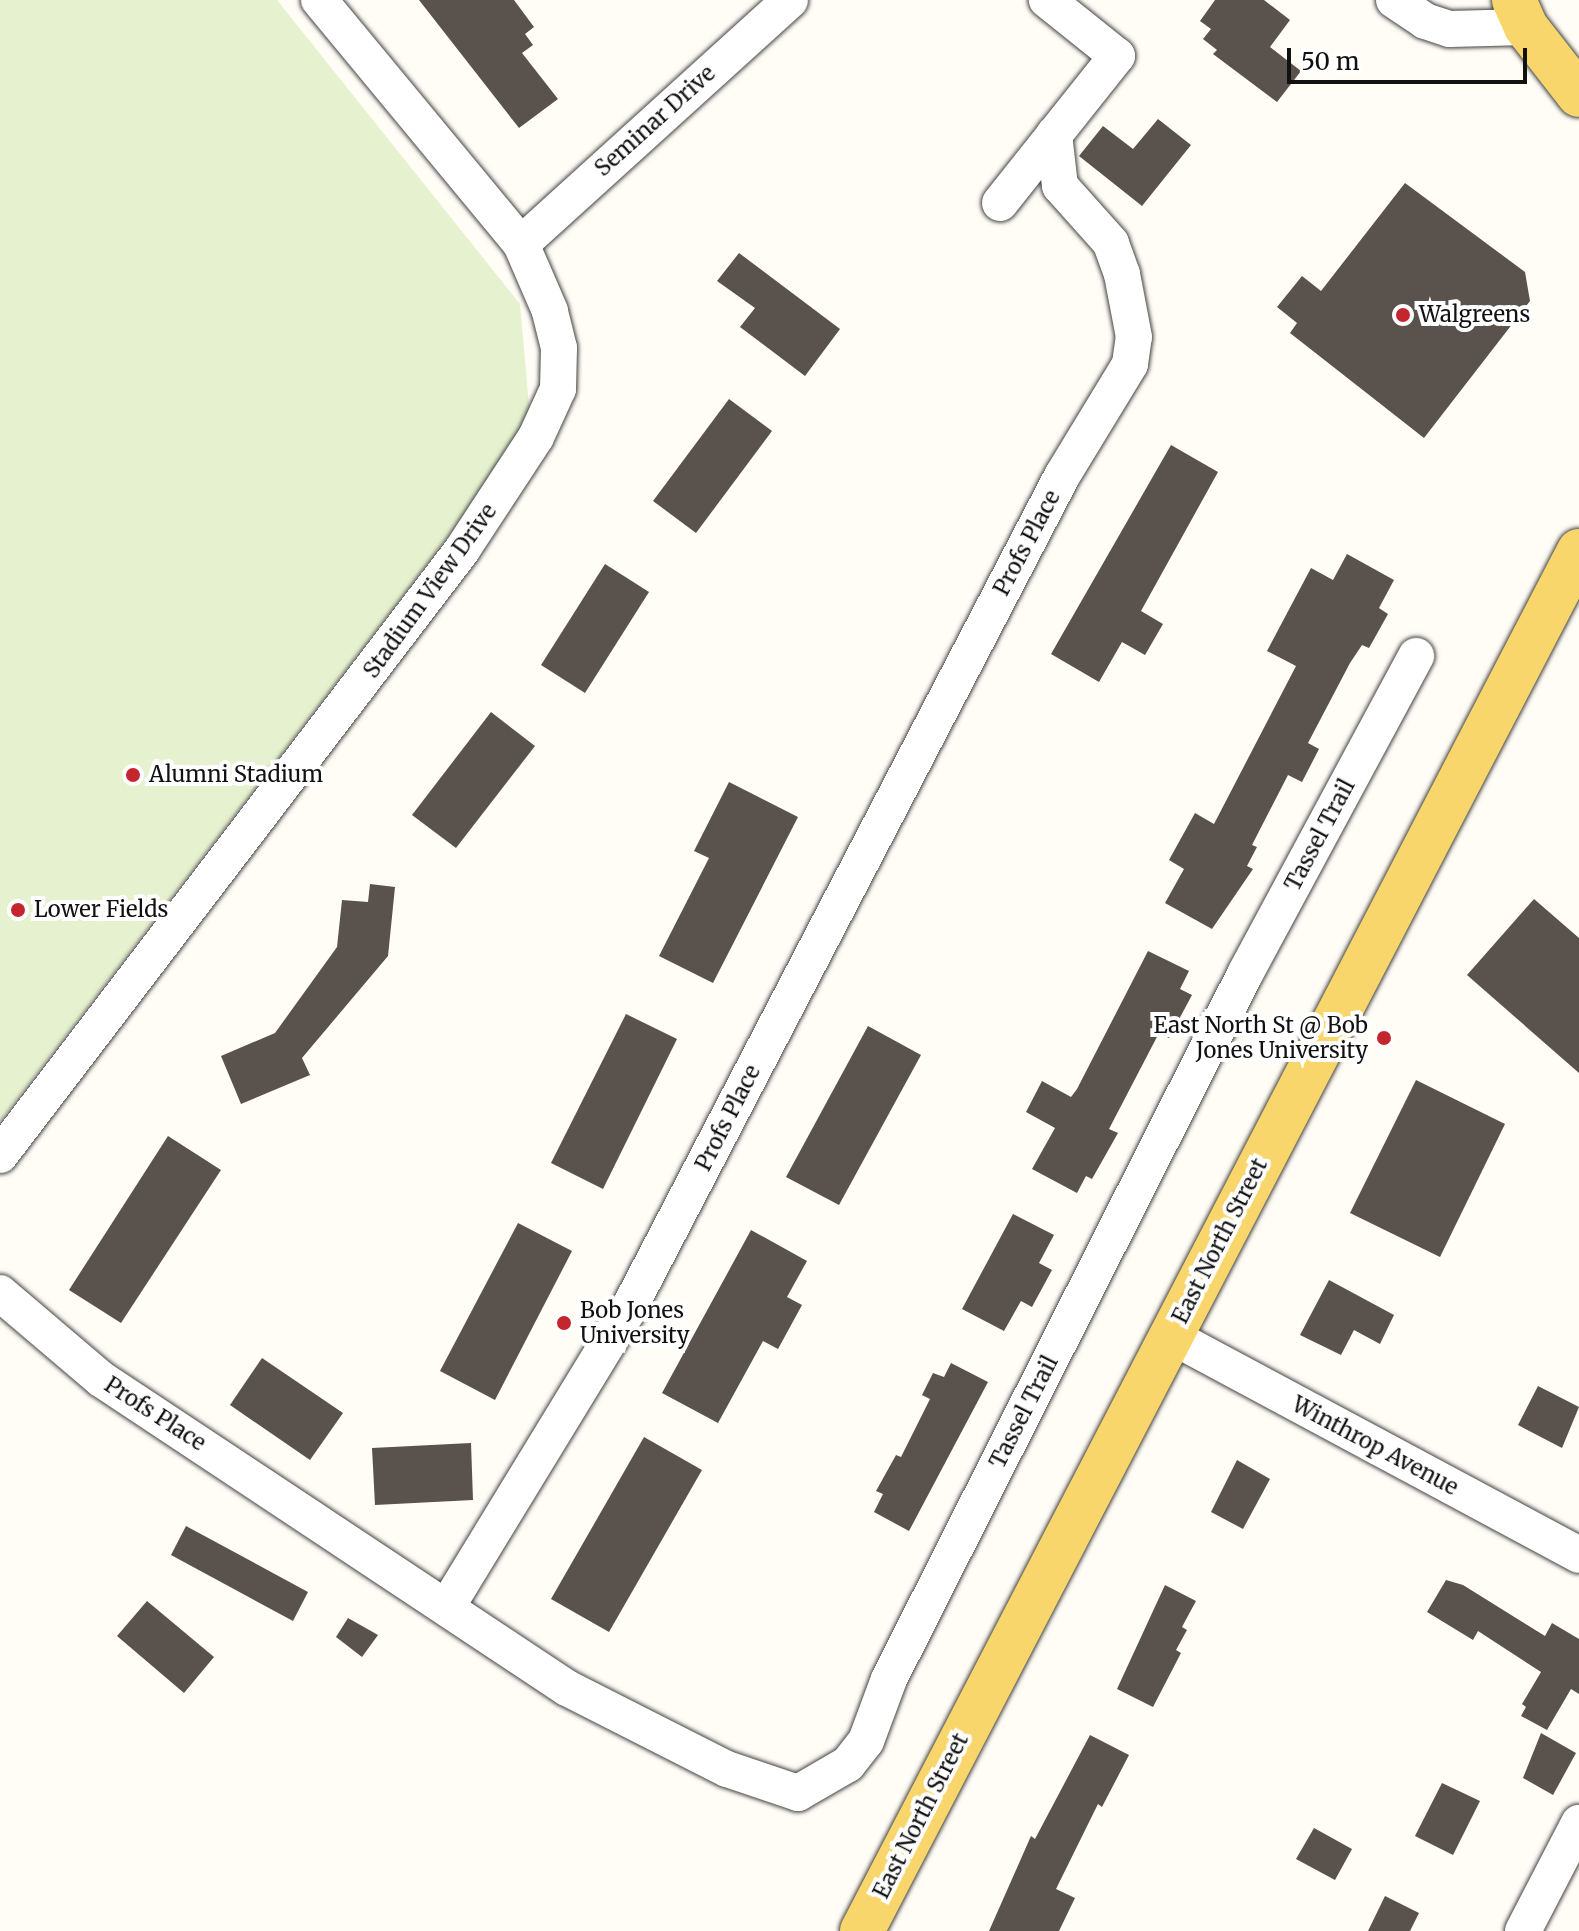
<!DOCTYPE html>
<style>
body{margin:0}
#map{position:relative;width:1579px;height:1931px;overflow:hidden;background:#fffdf5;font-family:Merriweather,serif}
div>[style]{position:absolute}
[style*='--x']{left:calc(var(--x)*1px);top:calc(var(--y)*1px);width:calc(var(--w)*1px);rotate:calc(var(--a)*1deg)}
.pitch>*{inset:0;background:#e6f2cf}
.building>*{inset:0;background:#5a524d}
.roads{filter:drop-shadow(0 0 2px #444) drop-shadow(0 0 2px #444)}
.minor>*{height:36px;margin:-18px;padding:0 18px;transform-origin:18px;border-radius:18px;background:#fff}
.major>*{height:44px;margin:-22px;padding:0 22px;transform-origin:22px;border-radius:22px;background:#f9d66b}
.dots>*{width:22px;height:22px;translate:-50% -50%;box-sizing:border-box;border:4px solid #fff;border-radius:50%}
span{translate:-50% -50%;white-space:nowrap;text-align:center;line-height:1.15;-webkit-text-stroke:8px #fff;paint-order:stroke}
.street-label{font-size:22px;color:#111}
.poi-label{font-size:22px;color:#111}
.left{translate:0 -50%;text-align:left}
.right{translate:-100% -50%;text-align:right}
.scale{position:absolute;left:1287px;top:48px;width:240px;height:36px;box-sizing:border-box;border:4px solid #111;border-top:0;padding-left:10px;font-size:24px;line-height:28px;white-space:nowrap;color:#111;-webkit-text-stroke:6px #fff;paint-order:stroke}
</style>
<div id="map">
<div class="pitch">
<i style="clip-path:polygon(0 0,277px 0,520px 304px,531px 428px,0 1121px)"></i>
</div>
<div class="building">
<i style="clip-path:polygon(419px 0,514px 0,534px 27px,525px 34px,533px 45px,522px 53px,558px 99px,519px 128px)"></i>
<i style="clip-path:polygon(1215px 0,1264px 0,1290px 20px,1270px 47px,1301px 71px,1277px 102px,1213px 54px,1217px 50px,1203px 39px,1211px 29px,1200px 21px)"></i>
<i style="clip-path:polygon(1158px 119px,1191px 145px,1142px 206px,1079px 156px,1103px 126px,1133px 149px)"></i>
<i style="clip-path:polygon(1405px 183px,1525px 272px,1530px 301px,1424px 438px,1290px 333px,1297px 323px,1277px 307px,1302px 276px,1321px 291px)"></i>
<i style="clip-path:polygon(739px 253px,840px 329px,805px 376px,740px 327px,755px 308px,717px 281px)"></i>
<i style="clip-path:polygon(729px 399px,772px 431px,696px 533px,653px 501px)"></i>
<i style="clip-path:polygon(1171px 445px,1218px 472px,1141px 611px,1163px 624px,1145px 655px,1122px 642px,1099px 682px,1051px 654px)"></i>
<i style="clip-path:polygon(1347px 554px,1394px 580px,1379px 608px,1388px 614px,1369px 648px,1362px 645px,1350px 663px,1308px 743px,1319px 749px,1302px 782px,1288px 775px,1252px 845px,1257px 847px,1247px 866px,1253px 869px,1212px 929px,1165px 903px,1184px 869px,1169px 860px,1195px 813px,1214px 824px,1296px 666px,1267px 651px,1311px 568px,1333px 580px)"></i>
<i style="clip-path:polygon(605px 564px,649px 592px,585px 693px,541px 665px)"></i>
<i style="clip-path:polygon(491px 712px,535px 746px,456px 848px,412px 815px)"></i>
<i style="clip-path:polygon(729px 782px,798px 817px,713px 983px,659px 956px,709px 858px,694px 851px)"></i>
<i style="clip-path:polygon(370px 884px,395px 887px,388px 956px,302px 1058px,310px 1075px,241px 1104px,221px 1056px,275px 1033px,337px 947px,342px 900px,368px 902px)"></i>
<i style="clip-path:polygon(1534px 899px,1579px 938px,1579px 1073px,1467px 975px)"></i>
<i style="clip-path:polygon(1148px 951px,1189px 971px,1180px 989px,1192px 995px,1169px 1038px,1159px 1033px,1109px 1129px,1118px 1133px,1092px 1179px,1086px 1176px,1077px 1193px,1032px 1169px,1055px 1128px,1026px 1112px,1042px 1081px,1071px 1097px,1077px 1089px)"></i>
<i style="clip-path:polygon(626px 1014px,677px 1039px,603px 1189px,551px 1163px)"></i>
<i style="clip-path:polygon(868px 1026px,921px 1055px,839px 1205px,786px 1177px)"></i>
<i style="clip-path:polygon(1416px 1080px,1505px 1124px,1440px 1257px,1350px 1213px)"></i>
<i style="clip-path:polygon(168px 1136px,221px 1170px,121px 1323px,69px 1290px)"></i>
<i style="clip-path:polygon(1013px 1214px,1054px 1235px,1039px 1263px,1052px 1270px,1032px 1307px,1021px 1301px,1004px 1331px,962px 1309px)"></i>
<i style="clip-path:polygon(518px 1223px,572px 1251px,495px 1400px,440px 1371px)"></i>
<i style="clip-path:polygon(751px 1230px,807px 1261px,787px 1297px,802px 1305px,778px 1349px,763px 1341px,718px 1423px,662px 1393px)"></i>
<i style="clip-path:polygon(1329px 1280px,1394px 1315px,1380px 1344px,1354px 1330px,1341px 1355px,1300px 1335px)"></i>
<i style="clip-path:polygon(262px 1358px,343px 1413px,310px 1460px,230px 1405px)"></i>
<i style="clip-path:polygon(951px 1363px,988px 1382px,909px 1531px,874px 1512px,883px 1494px,876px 1491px,896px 1455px,901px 1457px,930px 1399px,922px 1395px,933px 1373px,944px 1377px)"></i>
<i style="clip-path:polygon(1538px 1386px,1579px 1407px,1562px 1448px,1518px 1425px)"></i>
<i style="clip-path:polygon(644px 1437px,702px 1470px,609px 1632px,551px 1599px)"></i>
<i style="clip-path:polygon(471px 1443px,473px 1500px,375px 1505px,372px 1448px)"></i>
<i style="clip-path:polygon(1237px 1460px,1270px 1479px,1243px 1529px,1211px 1512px)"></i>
<i style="clip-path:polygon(186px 1526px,308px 1592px,293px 1621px,171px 1555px)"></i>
<i style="clip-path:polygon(1446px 1580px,1463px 1585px,1545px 1636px,1552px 1623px,1579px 1639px,1579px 1694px,1571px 1689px,1547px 1730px,1521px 1716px,1526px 1707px,1522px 1704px,1541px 1672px,1478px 1631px,1473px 1640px,1427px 1612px)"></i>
<i style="clip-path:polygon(1165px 1585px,1196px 1601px,1182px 1627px,1187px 1630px,1176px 1650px,1181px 1653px,1153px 1707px,1117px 1689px)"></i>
<i style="clip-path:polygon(147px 1601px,214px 1657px,184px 1693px,117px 1636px)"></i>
<i style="clip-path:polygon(348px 1618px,378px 1635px,362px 1657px,336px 1637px)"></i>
<i style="clip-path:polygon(1541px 1733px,1576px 1753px,1553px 1795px,1523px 1778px)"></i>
<i style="clip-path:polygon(1090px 1735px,1129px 1755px,1102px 1807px,1098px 1804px,1056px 1889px,1075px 1898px,1059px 1931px,989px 1931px,1031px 1836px,1035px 1839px)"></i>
<i style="clip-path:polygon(1442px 1783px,1480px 1801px,1453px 1855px,1415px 1836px)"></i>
<i style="clip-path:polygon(1314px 1828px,1352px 1849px,1335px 1880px,1296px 1859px)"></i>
<i style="clip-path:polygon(1385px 1896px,1419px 1913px,1410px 1931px,1368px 1931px)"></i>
</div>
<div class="roads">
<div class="minor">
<i style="--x:1394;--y:0;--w:37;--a:34"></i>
<i style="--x:1425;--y:21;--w:26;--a:18"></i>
<i style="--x:1450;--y:29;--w:76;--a:-1.5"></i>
<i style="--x:1000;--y:203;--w:188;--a:-51.5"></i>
<i style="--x:1117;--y:56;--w:90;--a:-141.3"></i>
<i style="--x:521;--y:244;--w:363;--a:-42.2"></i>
<i style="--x:0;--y:1155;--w:761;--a:-52.63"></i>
<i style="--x:462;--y:550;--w:135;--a:-56.8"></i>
<i style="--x:536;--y:437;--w:53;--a:-65.4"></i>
<i style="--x:558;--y:389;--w:41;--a:-88.6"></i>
<i style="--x:559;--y:348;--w:38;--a:-104"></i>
<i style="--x:550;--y:311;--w:73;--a:-113.4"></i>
<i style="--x:521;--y:244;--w:317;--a:-129.6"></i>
<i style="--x:0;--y:1293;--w:133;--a:40.4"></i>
<i style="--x:101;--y:1379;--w:559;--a:33.55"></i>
<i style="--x:567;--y:1688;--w:179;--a:26.9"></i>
<i style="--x:727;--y:1769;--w:75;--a:18.7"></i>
<i style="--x:798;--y:1793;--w:58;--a:-30.1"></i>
<i style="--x:848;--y:1764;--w:29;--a:-52"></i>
<i style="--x:866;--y:1741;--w:66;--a:-69.6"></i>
<i style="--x:889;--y:1679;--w:792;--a:-63.21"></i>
<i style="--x:1246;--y:972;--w:359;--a:-61.7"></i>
<i style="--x:1171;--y:1336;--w:463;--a:28.2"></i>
<i style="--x:448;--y:1605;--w:343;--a:-58.6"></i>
<i style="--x:627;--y:1312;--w:942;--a:-62.51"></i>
<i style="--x:1062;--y:476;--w:131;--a:-58.7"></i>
<i style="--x:1130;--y:364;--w:27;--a:-82"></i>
<i style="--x:1134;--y:337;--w:64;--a:-100.8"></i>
<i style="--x:1122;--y:274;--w:33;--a:-110"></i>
<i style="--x:1111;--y:243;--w:76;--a:-131.8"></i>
<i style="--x:1060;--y:186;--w:52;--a:-96.6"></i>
<i style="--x:1523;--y:1931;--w:122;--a:-62.6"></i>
</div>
<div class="major">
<i style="--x:1514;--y:0;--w:30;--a:66"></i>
<i style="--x:1526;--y:27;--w:86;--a:52.1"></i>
<i style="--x:862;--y:1931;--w:1555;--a:-62.55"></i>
</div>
</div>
<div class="dots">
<i style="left:1403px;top:315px;background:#c4262e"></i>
<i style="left:133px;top:775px;background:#c4262e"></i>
<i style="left:18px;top:910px;background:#c4262e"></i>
<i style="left:1384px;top:1038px;background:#c4262e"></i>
<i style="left:564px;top:1323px;background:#c4262e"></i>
</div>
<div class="street-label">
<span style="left:655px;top:121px;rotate:-42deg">Seminar Drive</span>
<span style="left:1027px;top:543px;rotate:-62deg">Profs Place</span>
<span style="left:430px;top:591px;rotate:-54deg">Stadium View Drive</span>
<span style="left:1320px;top:835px;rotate:-62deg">Tassel Trail</span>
<span style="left:728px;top:1118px;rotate:-63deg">Profs Place</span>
<span style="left:1220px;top:1241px;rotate:-63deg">East North Street</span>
<span style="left:1024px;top:1412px;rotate:-63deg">Tassel Trail</span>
<span style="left:155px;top:1414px;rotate:33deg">Profs Place</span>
<span style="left:1375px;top:1446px;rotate:28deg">Winthrop Avenue</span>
<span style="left:921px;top:1816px;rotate:-63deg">East North Street</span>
</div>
<div class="poi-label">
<span class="left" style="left:1419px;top:315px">Walgreens</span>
<span class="left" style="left:149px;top:775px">Alumni Stadium</span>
<span class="left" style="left:34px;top:910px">Lower Fields</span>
<span class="right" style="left:1368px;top:1038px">East North St @ Bob<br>Jones University</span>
<span class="left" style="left:580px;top:1323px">Bob Jones<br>University</span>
</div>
<div class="scale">50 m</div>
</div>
